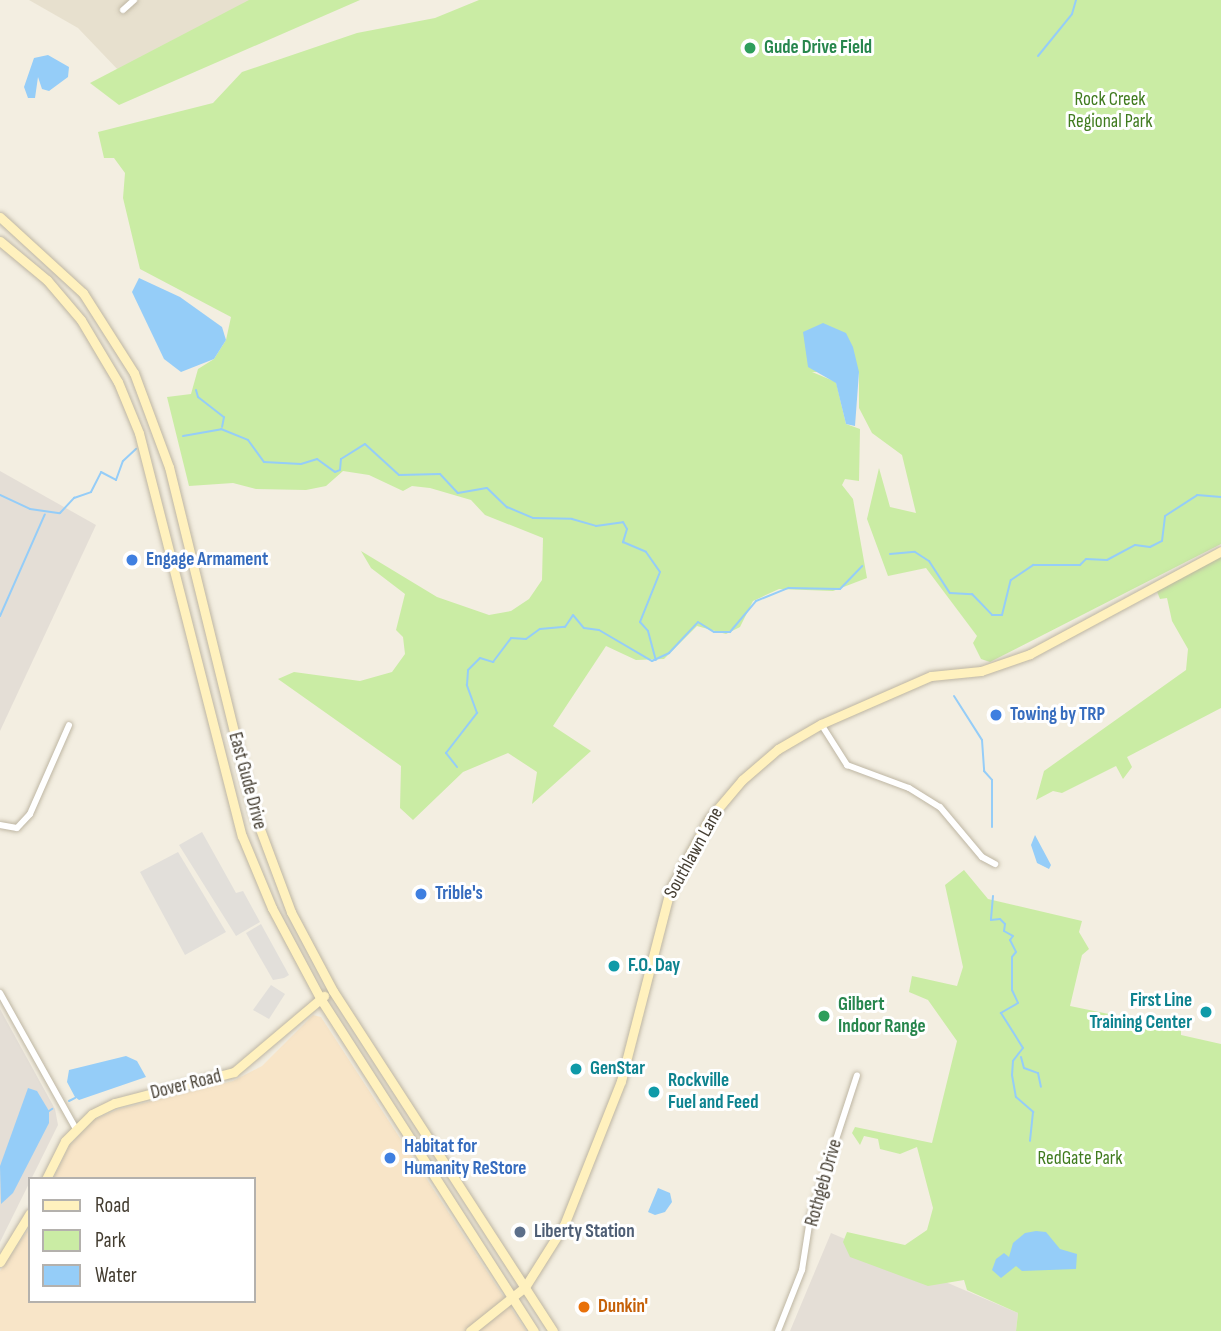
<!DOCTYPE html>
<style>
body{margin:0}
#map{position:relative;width:1221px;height:1331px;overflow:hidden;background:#f3eee1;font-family:"Sofia Sans Condensed",sans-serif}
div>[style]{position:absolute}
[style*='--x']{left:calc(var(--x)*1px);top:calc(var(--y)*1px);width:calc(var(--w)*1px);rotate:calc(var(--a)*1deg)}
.residential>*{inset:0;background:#e7e0ce}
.commercial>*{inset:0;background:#f8e5c8}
.industrial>*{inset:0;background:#e4ded6}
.green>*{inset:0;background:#caeca4}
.parking>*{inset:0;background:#e2dfda}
.water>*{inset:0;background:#95cdf8}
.stream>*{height:2px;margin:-1px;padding:0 1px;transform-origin:1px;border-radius:1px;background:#95cdf8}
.roads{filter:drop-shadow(0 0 2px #beb6a3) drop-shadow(0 0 2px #beb6a3)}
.street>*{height:6px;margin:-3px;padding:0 3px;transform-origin:3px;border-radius:3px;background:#fff}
.secondary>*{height:9px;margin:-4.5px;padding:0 4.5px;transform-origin:4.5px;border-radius:4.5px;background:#fff1be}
.dots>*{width:19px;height:19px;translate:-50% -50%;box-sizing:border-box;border:4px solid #fff;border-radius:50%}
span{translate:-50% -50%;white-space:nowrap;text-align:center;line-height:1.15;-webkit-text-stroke:6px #fff;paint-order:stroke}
.leisure-label{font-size:19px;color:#27864d;font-weight:700}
.left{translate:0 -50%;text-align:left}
.park-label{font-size:19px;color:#407b1f}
.shop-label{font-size:19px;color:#366cbe;font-weight:700}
.street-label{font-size:19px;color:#443d31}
.culture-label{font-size:19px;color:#0d838f;font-weight:700}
.right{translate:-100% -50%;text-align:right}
.service-label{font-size:19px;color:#4e5e75;font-weight:700}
.food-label{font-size:19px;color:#c56008;font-weight:700}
.legend{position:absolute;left:28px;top:1177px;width:228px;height:126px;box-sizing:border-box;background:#fff;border:2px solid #b4b1ad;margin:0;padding:9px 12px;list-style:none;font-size:21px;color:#443d31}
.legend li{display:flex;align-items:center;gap:14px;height:35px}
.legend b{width:35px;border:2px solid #b4b1ad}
</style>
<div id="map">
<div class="residential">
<i style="clip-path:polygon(29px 0,273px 0,121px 73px,78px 28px)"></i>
</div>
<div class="commercial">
<i style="clip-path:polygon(313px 1015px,321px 1017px,526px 1331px,0 1331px,0 1271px,30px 1227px,30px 1301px,254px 1301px,254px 1179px,53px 1179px,69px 1146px,93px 1120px,119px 1109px,233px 1081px,262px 1066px)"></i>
</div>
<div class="industrial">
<i style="clip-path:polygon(0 471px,96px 525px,0 731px)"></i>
<i style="clip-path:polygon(0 1009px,55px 1109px,58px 1125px,0 1242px)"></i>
<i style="clip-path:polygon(831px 1233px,1018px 1313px,1016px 1331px,790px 1331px)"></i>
</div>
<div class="green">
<i style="clip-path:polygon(249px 0,360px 0,119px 105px,90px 83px)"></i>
<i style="clip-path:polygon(479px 0,1221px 0,1221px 544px,990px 662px,981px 659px,973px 643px,977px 636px,926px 568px,888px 576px,867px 519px,879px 468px,890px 507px,916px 513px,902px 455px,872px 433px,859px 408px,859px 372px,812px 372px,836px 382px,846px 424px,860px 429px,859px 481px,845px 479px,842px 485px,853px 499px,867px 578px,833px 591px,779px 589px,753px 601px,740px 627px,726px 634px,697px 626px,664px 659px,636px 660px,606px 646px,553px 726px,591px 751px,532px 804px,537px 772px,508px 753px,463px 772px,413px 820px,400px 808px,401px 766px,278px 679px,294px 672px,360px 681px,392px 672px,405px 654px,403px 637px,396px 630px,405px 594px,371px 568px,361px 551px,437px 597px,489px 615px,511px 611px,529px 599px,542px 580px,543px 538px,485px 515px,471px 500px,430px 488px,412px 486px,403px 491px,369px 475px,343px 471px,326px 486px,306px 490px,256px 489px,233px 483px,189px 486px,167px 397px,191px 394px,198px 369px,214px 359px,226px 340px,231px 317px,140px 269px,123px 198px,125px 173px,114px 158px,104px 158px,98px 132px,213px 103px,242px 72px,357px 33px,435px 18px)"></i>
<i style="clip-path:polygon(1221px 554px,1221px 708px,1127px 757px,1132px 767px,1123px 779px,1116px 766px,1062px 793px,1053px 791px,1036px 800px,1044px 771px,1186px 670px,1188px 649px,1172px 621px,1167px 598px,1160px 599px,1156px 589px)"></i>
<i style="clip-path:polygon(964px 870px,988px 899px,1082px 921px,1079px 932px,1089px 949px,1082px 955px,1070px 1006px,1181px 1029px,1181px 1035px,1221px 1044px,1221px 1331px,1016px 1331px,1018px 1313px,967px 1290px,964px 1280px,928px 1286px,850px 1257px,843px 1242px,847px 1232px,905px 1245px,927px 1230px,933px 1208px,917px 1147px,900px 1154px,880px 1149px,878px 1139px,864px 1136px,860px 1145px,852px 1133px,855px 1127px,932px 1143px,957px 1041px,928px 1000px,909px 992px,912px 976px,957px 986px,963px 967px,945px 885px)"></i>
</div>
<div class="parking">
<i style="clip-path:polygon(202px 832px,236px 893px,243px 891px,260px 922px,236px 936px,179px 845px)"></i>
<i style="clip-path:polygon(178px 852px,226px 932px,185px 955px,140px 872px)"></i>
<i style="clip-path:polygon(261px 924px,289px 975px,284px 978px,273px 980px,246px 933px)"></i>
<i style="clip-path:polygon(271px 985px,285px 994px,269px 1019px,253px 1010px)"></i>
</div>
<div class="water">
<i style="clip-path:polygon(48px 55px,69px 67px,68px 77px,49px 91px,42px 89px,38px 77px,35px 98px,28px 98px,24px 87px,34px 58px)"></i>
<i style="clip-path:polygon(139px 278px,180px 297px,222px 327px,226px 340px,214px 359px,181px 372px,164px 359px,132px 292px)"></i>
<i style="clip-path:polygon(823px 323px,846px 333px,853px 347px,859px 372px,855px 426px,846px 424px,836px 383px,808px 367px,803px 332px)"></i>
<i style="clip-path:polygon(1035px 835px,1051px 865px,1049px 869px,1037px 863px,1031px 845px)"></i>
<i style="clip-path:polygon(126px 1056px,137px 1061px,146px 1077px,79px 1100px,75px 1097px,67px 1082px,69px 1070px)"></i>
<i style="clip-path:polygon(28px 1088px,37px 1091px,49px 1111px,49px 1123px,13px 1193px,1px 1204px,0 1166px)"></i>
<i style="clip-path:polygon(658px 1188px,670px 1193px,672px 1202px,665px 1212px,655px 1215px,648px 1212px)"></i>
<i style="clip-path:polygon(1036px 1231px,1046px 1232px,1060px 1249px,1077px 1254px,1076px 1269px,1022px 1271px,1016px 1266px,1001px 1278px,992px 1270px,996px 1259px,1004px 1253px,1009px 1257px,1013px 1243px,1025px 1233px)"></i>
</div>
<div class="stream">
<i style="--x:1038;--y:56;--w:54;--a:-51"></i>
<i style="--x:1072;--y:14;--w:15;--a:-74"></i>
<i style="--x:196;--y:390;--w:7;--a:74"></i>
<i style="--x:198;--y:397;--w:33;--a:38"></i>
<i style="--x:224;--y:417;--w:10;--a:101"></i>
<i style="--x:183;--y:436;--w:39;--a:-10"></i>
<i style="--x:221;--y:429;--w:29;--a:22"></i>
<i style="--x:248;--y:440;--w:27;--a:54"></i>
<i style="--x:264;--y:462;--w:37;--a:3"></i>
<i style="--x:301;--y:464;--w:17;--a:-17"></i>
<i style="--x:317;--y:459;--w:22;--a:36"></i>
<i style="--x:335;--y:472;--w:5;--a:-22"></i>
<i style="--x:340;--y:470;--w:11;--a:-85"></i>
<i style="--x:341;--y:459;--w:28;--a:-32"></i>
<i style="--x:365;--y:444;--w:46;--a:42.4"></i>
<i style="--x:399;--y:475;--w:41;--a:-1.4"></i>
<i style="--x:440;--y:474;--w:26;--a:47"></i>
<i style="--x:458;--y:493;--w:29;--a:-10"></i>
<i style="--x:487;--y:488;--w:28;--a:44"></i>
<i style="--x:507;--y:507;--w:28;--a:23"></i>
<i style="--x:533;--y:518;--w:39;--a:1"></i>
<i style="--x:572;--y:519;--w:25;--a:16"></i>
<i style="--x:596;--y:526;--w:27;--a:-8"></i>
<i style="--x:623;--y:522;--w:8;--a:60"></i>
<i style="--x:627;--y:529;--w:14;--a:107"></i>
<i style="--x:623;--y:542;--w:25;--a:23"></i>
<i style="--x:646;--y:552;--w:24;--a:55"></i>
<i style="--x:660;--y:572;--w:54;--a:111.8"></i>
<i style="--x:640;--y:622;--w:12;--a:48"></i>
<i style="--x:648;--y:631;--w:30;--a:75"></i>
<i style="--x:0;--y:495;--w:33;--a:25"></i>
<i style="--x:30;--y:509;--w:30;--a:8"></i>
<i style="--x:60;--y:513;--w:21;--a:-47"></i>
<i style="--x:74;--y:498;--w:18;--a:-19"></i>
<i style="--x:91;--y:492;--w:22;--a:-63"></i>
<i style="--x:101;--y:472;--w:17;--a:28"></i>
<i style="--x:116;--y:480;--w:20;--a:-70"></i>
<i style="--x:123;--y:461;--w:18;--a:-43"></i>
<i style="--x:890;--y:554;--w:25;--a:-5"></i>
<i style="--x:915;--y:552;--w:17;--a:33"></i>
<i style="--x:929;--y:561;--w:38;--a:57"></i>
<i style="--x:950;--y:593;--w:22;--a:3"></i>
<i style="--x:972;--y:594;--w:29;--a:46"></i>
<i style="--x:992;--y:615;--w:10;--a:0"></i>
<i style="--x:1002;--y:615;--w:36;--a:-76"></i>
<i style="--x:1011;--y:580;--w:27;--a:-34"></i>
<i style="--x:1033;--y:565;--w:47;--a:0"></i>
<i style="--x:1080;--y:565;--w:8;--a:-45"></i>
<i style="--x:1086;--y:559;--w:21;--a:3"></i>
<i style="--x:1107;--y:560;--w:32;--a:-28"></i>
<i style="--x:1135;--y:545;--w:15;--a:8"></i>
<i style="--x:1150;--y:547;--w:13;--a:-27"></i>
<i style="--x:1162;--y:541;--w:25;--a:-83"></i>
<i style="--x:1165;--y:516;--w:38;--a:-33"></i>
<i style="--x:1197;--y:495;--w:24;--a:5"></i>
<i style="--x:0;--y:616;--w:111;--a:-66.2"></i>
<i style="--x:954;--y:696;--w:52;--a:57.5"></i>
<i style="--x:982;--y:740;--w:31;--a:86"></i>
<i style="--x:984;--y:771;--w:12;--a:48"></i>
<i style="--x:992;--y:780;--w:47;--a:90"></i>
<i style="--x:457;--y:767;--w:18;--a:-128"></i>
<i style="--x:446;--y:753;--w:51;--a:-52.2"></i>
<i style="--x:477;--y:713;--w:30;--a:-110"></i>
<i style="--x:467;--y:685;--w:15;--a:-86"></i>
<i style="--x:468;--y:670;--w:17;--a:-45"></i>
<i style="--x:480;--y:658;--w:14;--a:17"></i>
<i style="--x:493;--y:662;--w:30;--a:-53"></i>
<i style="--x:511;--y:638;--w:15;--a:4"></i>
<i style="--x:526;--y:639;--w:17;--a:-36"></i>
<i style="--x:540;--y:629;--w:25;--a:-5"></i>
<i style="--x:565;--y:627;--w:14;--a:-56"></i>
<i style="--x:573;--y:615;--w:17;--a:50"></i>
<i style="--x:584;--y:628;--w:15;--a:8"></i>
<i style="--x:599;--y:630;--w:61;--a:30.3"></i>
<i style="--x:652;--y:661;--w:19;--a:-25"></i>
<i style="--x:669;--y:653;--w:42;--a:-46.9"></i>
<i style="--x:698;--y:622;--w:19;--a:32"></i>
<i style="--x:714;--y:632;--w:16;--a:0"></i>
<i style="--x:730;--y:632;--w:40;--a:-50"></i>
<i style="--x:756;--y:601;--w:35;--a:-22"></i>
<i style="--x:789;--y:588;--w:51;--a:1.1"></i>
<i style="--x:840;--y:589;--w:32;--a:-46"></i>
<i style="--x:993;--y:896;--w:24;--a:95"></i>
<i style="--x:991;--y:920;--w:9;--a:-6"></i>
<i style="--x:1000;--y:919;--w:7;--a:45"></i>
<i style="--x:1005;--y:924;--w:7;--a:98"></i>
<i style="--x:1004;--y:931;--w:10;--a:29"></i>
<i style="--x:1013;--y:936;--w:5;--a:127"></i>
<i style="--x:1010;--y:940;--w:13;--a:63"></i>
<i style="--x:1016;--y:952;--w:6;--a:129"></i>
<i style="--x:1012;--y:957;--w:33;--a:90"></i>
<i style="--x:1012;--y:990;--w:14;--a:65"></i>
<i style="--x:1018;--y:1003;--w:20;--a:150"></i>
<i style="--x:1001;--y:1013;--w:41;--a:57.8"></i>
<i style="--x:1023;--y:1048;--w:16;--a:128"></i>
<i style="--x:1013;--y:1061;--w:14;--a:94"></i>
<i style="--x:1012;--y:1075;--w:22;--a:80"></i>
<i style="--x:1016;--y:1097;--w:23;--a:41"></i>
<i style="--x:1033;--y:1112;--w:29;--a:96"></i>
<i style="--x:1021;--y:1057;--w:11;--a:75"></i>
<i style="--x:1024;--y:1068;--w:15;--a:20"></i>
<i style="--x:1038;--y:1073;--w:14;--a:78"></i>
<i style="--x:69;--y:1101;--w:7;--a:-27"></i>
<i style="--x:49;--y:1111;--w:4;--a:-34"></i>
</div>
<div class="roads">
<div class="street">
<i style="--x:123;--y:10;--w:15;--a:-42"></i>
<i style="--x:821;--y:724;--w:49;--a:57.6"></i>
<i style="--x:847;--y:765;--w:66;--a:20.4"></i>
<i style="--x:909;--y:788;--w:36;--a:32"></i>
<i style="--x:940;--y:807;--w:65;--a:50"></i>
<i style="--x:982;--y:857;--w:15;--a:28"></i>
<i style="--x:0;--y:825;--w:17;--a:10"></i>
<i style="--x:17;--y:828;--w:19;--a:-47"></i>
<i style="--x:30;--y:814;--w:97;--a:-66.3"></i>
<i style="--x:0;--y:993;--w:154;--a:60.8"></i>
<i style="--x:778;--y:1331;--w:66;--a:-68.5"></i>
<i style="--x:802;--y:1270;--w:52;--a:-81.1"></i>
<i style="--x:810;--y:1219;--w:151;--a:-71.9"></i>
</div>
<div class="secondary">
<i style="--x:0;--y:217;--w:113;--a:42.5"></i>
<i style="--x:83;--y:293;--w:95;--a:57.5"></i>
<i style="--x:134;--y:373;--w:100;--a:69.6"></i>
<i style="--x:169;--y:467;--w:356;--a:76.2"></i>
<i style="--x:254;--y:813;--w:106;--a:69.5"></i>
<i style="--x:291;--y:912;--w:89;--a:62"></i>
<i style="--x:333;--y:991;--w:405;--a:57.1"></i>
<i style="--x:0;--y:241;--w:61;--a:39.7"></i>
<i style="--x:47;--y:280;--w:52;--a:49.6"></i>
<i style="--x:81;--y:320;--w:72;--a:59.2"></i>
<i style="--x:118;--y:382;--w:55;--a:67.6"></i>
<i style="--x:139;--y:433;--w:416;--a:75.7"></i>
<i style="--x:242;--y:836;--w:78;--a:67.4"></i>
<i style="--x:272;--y:908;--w:102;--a:61.9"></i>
<i style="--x:320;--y:998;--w:396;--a:57.3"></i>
<i style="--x:46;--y:1179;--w:42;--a:-63.4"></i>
<i style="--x:65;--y:1141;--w:38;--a:-45"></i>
<i style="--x:92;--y:1114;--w:25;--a:-26"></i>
<i style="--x:115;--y:1103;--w:123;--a:-14.6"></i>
<i style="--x:234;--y:1072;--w:118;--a:-40.2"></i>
<i style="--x:0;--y:1262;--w:57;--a:-58.5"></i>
<i style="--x:470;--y:1331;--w:70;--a:-38.7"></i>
<i style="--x:525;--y:1287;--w:73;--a:-57.8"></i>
<i style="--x:564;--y:1225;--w:155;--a:-68.4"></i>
<i style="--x:621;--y:1081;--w:197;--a:-75.6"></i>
<i style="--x:670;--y:890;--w:81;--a:-61.2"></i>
<i style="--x:709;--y:819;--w:51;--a:-49.8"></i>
<i style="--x:742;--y:780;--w:48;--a:-40.7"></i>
<i style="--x:778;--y:749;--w:50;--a:-30.2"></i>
<i style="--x:821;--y:724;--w:120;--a:-23.6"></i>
<i style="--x:931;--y:676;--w:50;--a:-5.7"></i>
<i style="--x:981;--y:671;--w:52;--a:-19.1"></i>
<i style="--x:1030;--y:654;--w:217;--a:-28.3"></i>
</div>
</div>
<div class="dots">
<i style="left:750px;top:48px;background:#2e9e5b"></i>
<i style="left:132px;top:560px;background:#3f7fe0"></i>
<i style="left:996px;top:715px;background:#3f7fe0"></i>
<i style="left:421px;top:894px;background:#3f7fe0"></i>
<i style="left:614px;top:966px;background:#0f9aa8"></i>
<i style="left:1206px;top:1012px;background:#0f9aa8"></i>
<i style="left:824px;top:1016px;background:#2e9e5b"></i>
<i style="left:576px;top:1069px;background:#0f9aa8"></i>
<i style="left:654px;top:1092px;background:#0f9aa8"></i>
<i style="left:390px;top:1158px;background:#3f7fe0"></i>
<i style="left:520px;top:1232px;background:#5c6f8a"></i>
<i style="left:584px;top:1307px;background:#e8710a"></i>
</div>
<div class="leisure-label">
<span class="left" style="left:764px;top:48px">Gude Drive Field</span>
<span class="left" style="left:838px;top:1016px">Gilbert<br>Indoor Range</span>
</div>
<div class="park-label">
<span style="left:1110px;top:111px">Rock Creek<br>Regional Park</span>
<span style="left:1080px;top:1159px">RedGate Park</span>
</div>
<div class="shop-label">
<span class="left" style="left:146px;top:560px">Engage Armament</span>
<span class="left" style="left:1010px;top:715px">Towing by TRP</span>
<span class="left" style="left:435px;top:894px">Trible's</span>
<span class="left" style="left:404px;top:1158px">Habitat for<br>Humanity ReStore</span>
</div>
<div class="street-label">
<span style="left:247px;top:781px;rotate:75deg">East Gude Drive</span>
<span style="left:694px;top:853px;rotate:-61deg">Southlawn Lane</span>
<span style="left:186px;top:1085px;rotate:-14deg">Dover Road</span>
<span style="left:824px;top:1183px;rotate:-74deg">Rothgeb Drive</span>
</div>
<div class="culture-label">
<span class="left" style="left:628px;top:966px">F.O. Day</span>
<span class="right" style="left:1192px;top:1012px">First Line<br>Training Center</span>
<span class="left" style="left:590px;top:1069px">GenStar</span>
<span class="left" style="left:668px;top:1092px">Rockville<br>Fuel and Feed</span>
</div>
<div class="service-label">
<span class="left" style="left:534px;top:1232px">Liberty Station</span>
</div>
<div class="food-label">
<span class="left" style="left:598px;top:1307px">Dunkin'</span>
</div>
<ul class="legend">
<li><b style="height:9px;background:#fff1be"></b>Road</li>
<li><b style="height:19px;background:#caeca4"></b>Park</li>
<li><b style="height:19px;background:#95cdf8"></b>Water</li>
</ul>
</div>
